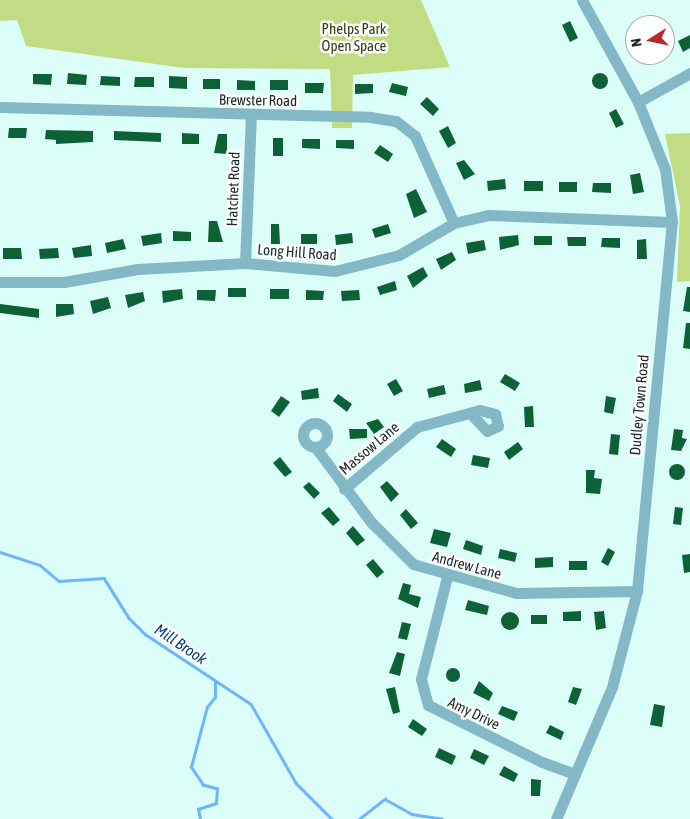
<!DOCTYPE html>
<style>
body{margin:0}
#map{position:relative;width:690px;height:819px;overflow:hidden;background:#dbfef9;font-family:"Asap Condensed",sans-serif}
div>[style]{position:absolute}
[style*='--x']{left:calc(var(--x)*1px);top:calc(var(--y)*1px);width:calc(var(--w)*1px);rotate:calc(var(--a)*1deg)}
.green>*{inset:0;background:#c2dc83}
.stream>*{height:2.5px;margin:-1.25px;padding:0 1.25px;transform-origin:1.25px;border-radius:1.25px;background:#6eb5fe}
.building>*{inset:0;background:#0d6136}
.round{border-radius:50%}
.minor>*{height:11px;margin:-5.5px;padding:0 5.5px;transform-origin:5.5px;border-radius:5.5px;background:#85b8c7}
.minor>.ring{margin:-5.5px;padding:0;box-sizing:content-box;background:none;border:11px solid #85b8c7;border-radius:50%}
span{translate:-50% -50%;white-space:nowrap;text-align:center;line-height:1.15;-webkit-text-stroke:5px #fff;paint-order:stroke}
.park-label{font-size:15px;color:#333e15}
.street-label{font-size:15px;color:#1b2b29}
.water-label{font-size:16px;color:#114372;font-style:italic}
.north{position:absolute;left:625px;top:15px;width:50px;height:50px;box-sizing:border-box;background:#fff;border:1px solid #a4aaa9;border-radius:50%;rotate:260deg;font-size:14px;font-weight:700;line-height:20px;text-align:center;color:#1b2b29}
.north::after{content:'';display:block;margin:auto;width:18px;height:22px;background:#b9292b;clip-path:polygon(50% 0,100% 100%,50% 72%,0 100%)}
</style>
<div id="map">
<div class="green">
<i style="clip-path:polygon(0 0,421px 0,450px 67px,353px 75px,352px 128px,332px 128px,330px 69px,184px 68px,26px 46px,17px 20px,0 21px)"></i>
<i style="clip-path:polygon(690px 133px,690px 281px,677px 282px,680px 206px,665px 134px)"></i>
</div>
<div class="stream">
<i style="--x:0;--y:552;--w:42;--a:18"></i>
<i style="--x:40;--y:565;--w:25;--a:40"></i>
<i style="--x:59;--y:581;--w:45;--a:-3.8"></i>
<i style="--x:104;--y:578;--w:47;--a:58"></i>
<i style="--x:129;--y:618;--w:23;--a:45"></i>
<i style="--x:145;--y:634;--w:127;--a:33.4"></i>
<i style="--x:251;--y:704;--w:91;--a:60.3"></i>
<i style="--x:296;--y:783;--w:51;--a:45"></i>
<i style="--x:200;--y:819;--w:10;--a:-101"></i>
<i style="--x:198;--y:809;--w:19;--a:-18"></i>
<i style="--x:216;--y:803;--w:14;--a:-86"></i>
<i style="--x:217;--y:789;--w:15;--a:-164"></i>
<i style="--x:203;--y:785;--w:22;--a:-124"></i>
<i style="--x:191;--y:767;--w:62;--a:-75.1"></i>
<i style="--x:207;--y:707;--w:13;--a:-51"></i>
<i style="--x:215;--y:697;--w:14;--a:-90"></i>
<i style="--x:359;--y:819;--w:33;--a:-38"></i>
<i style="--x:385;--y:799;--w:31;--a:29"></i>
<i style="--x:412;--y:814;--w:30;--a:9"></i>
</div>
<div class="building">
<i style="clip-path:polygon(570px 21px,578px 38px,570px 42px,562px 25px)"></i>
<i style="clip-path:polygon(690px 35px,690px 48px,683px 52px,678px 41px)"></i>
<i style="clip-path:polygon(68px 73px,87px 75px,86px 85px,67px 84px)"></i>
<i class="round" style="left:592px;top:73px;width:16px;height:16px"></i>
<i style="clip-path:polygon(33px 74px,52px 74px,51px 85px,33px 84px)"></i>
<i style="clip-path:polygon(101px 76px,120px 77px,120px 86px,100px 85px)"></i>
<i style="clip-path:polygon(169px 76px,187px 77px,187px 89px,169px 88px)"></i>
<i style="clip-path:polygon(135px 77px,154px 77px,154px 87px,134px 87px)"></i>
<i style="clip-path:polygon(203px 79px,220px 79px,220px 89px,203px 89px)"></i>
<i style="clip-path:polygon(237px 80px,255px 81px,255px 90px,237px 90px)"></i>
<i style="clip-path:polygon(270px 80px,288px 80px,288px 90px,270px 90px)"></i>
<i style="clip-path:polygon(305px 83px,324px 83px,323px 93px,305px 93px)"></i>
<i style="clip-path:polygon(392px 83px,408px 87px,406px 96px,389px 92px)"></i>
<i style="clip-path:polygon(355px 84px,373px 84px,373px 93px,355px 94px)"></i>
<i style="clip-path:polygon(427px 97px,439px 109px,433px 116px,420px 104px)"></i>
<i style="clip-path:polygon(616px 109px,624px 124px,616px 128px,609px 113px)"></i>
<i style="clip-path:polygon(448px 126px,456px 143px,448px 148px,439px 131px)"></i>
<i style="clip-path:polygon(9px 128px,27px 128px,26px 138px,8px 138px)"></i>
<i style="clip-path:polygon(46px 130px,93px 131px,93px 142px,56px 144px,56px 140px,45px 139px)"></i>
<i style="clip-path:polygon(114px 131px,161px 133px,161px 142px,114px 140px)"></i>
<i style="clip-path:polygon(182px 133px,199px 134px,199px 144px,182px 144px)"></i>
<i style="clip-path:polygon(218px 134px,227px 134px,227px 154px,214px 153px)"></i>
<i style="clip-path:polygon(273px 138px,283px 138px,283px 156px,273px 156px)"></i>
<i style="clip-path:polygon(302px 139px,320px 139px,320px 149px,302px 148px)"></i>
<i style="clip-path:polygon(336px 140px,354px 140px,354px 149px,336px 148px)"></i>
<i style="clip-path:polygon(380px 145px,393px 154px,388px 162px,374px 153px)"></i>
<i style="clip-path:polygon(464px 160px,475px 174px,464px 180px,456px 163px)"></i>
<i style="clip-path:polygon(640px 173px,644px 192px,633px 194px,630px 175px)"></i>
<i style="clip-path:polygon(505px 179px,506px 189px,488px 191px,487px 181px)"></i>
<i style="clip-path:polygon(524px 181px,543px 181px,543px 191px,524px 191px)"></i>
<i style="clip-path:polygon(559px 182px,577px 182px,577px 192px,559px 192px)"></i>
<i style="clip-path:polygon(593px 183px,611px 183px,611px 193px,592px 192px)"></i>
<i style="clip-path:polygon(416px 189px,427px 212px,414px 218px,406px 194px)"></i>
<i style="clip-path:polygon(209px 221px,217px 221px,223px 242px,208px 242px)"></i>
<i style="clip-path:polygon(271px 224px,279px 224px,280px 244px,271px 244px)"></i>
<i style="clip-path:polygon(388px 224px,391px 233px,375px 238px,372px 229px)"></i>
<i style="clip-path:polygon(173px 231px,191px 232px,191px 241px,173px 241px)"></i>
<i style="clip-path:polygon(161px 233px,162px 243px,143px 246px,141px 236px)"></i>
<i style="clip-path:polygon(352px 233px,353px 243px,336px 245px,335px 235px)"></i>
<i style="clip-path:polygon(301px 234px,317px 234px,317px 244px,301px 244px)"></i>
<i style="clip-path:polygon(518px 235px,519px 245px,500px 250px,499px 237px)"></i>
<i style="clip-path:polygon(534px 236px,552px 236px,552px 245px,534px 245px)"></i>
<i style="clip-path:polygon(567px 237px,586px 237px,586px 246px,568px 246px)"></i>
<i style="clip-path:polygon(602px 238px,620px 238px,620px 248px,601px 247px)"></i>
<i style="clip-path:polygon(123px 239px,126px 249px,107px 253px,105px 243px)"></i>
<i style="clip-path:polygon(646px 239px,647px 259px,637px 259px,637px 240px)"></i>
<i style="clip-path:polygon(484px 240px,486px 250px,468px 254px,466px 243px)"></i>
<i style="clip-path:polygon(91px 245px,92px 256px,74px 258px,72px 248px)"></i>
<i style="clip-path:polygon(3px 248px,21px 248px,22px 259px,3px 259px)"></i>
<i style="clip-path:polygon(58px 248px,59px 258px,40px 259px,39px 249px)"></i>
<i style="clip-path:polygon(452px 252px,456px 260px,441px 270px,436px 259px)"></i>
<i style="clip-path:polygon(423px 267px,428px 276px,413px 288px,407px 276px)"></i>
<i style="clip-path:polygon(395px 281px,397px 290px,380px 295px,377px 287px)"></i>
<i style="clip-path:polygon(687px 287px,690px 287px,690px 312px,683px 311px)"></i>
<i style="clip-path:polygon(228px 288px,246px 288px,246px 297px,228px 297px)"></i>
<i style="clip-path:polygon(182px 289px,183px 299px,163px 303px,162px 291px)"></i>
<i style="clip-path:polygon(270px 289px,289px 289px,289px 299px,270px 299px)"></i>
<i style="clip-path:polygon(197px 290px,216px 290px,215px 301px,197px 300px)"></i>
<i style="clip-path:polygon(306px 290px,324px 291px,323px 300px,306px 300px)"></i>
<i style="clip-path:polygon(359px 290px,360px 300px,342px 301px,341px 291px)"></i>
<i style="clip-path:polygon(143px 292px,145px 301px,128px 308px,125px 295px)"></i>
<i style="clip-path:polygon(108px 297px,111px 308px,93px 314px,90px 301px)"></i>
<i style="clip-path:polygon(0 304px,39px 309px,39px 318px,0 313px)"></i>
<i style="clip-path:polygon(56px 304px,73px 304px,74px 314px,56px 317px)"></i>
<i style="clip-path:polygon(686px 323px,690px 323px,690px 349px,683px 348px)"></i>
<i style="clip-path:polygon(505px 374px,520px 383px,515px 391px,500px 382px)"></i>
<i style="clip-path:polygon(396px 379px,403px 391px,394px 396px,387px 384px)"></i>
<i style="clip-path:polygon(480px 380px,482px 390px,465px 393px,464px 384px)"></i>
<i style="clip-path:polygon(444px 385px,446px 394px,429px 398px,427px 389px)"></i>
<i style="clip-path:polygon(318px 388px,319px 398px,302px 400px,301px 391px)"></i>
<i style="clip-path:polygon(338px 394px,352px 404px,347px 412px,333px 401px)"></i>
<i style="clip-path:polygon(281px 396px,290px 402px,279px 417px,271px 411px)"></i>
<i style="clip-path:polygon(606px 396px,616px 398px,613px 414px,604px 412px)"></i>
<i style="clip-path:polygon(533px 406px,534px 427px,525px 427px,524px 407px)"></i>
<i style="clip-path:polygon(378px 419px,384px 427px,374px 434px,366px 423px)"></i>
<i style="clip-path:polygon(349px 429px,367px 429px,367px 438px,350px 439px)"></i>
<i style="clip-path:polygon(674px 429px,683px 430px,682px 438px,687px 439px,681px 451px,671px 450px)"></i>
<i style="clip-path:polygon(611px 434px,620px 435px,618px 455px,609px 454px)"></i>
<i style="clip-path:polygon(442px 439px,456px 449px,451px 457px,436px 447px)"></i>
<i style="clip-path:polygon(518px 442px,523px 449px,509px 460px,504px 452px)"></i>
<i style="clip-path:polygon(473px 455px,490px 458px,488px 468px,471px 465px)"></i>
<i style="clip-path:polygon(280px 457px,292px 472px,285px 477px,273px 463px)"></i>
<i class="round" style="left:669px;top:464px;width:16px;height:16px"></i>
<i style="clip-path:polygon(586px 470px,595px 470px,594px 478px,602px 479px,600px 494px,586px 493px)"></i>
<i style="clip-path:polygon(387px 481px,399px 494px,391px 502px,380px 487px)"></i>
<i style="clip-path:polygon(309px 482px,320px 493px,314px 499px,303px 487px)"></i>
<i style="clip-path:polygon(329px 507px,340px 520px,333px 526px,321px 513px)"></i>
<i style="clip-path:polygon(675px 507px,683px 508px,681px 525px,673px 524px)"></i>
<i style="clip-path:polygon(406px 509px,418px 523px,411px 529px,400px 515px)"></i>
<i style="clip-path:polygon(353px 526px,365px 540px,357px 546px,346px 533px)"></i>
<i style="clip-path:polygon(434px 529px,451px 533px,447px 547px,430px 543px)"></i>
<i style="clip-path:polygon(466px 540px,483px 546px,481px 555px,463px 549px)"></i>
<i style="clip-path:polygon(608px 548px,615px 552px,608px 566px,601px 562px)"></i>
<i style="clip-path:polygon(500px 549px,517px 553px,515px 562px,498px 558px)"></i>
<i style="clip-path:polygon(690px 554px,690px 572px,684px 573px,682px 555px)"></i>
<i style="clip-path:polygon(553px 557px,553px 567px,535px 568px,535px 558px)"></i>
<i style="clip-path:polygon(373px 559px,384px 572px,377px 578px,366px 565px)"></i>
<i style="clip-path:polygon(569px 561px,587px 561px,587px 570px,569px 570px)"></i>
<i style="clip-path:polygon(403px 583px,411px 585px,409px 594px,421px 597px,418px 608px,398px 599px)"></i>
<i style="clip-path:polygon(468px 600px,489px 606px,487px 615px,465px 610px)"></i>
<i style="clip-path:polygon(581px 611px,581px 621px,563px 621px,563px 612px)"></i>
<i style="clip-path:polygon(604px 611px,606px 628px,596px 630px,594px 612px)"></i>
<i class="round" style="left:501px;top:612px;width:18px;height:18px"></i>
<i style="clip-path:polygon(531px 615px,547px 615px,547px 624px,531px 624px)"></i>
<i style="clip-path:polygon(402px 622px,411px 624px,407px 640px,398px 638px)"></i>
<i style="clip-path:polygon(397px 652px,405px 654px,400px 676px,389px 673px)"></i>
<i class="round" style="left:446px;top:668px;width:14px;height:14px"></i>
<i style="clip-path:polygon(479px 681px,493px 693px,489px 701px,473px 693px)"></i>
<i style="clip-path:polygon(395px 687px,400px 712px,393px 714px,386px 689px)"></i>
<i style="clip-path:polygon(573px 687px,582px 689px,576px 705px,568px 702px)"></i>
<i style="clip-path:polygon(654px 704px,665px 706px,662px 727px,650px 725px)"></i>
<i style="clip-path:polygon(502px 706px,518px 712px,514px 721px,498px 714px)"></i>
<i style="clip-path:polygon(413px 719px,427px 729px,422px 736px,408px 727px)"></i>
<i style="clip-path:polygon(550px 725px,564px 732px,561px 740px,546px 733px)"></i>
<i style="clip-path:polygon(439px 748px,456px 756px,452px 765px,435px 757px)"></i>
<i style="clip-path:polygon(474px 749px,489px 756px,484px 765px,470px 758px)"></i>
<i style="clip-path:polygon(504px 766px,518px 774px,514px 782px,499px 775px)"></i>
<i style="clip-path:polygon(531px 779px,541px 780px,540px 796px,531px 796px)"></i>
</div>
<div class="minor">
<i style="--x:638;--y:102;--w:60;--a:-29.1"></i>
<i style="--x:0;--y:107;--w:370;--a:1.5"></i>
<i style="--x:370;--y:117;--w:26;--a:9"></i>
<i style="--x:396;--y:121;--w:24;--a:38"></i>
<i style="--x:415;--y:136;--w:95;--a:65.9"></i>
<i style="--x:245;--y:263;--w:148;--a:-87.7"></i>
<i style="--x:0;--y:282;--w:64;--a:0"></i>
<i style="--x:64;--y:282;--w:75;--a:-10"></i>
<i style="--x:138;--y:269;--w:107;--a:-3.2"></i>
<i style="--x:245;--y:263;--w:90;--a:5.1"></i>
<i style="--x:335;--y:271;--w:66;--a:-14"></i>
<i style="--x:399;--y:255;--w:64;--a:-30.2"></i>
<i style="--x:454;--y:223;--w:35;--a:-13"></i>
<i style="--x:488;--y:215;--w:184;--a:2.2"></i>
<i class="ring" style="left:303px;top:423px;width:13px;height:13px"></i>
<i style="--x:316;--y:448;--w:92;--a:53.4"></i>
<i style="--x:371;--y:522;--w:59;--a:45"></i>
<i style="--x:413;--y:564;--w:107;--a:15.7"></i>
<i style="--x:516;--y:593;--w:121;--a:-0.9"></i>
<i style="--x:344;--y:489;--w:96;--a:-40.3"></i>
<i style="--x:417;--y:427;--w:65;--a:-15.1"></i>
<i style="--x:480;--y:410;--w:16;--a:15"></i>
<i style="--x:495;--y:414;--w:12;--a:76"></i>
<i style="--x:498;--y:426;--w:12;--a:156"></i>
<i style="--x:487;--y:431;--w:25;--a:-133"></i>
<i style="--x:447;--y:577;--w:105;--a:104.3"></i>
<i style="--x:421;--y:679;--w:27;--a:75"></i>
<i style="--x:428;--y:705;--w:127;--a:26.6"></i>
<i style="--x:542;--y:762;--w:35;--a:20"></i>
<i style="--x:556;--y:819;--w:143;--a:-67"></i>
<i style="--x:612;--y:687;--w:99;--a:-75.4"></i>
<i style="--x:637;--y:591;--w:371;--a:-84.6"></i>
<i style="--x:672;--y:222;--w:53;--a:-97.5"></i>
<i style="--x:665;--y:169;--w:72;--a:-111.9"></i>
<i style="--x:638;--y:102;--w:116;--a:-118.8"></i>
</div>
<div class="park-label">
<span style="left:354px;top:37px">Phelps Park<br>Open Space</span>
</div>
<div class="street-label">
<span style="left:258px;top:100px;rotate:1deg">Brewster Road</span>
<span style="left:233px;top:189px;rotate:-88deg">Hatchet Road</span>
<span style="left:297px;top:252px;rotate:4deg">Long Hill Road</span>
<span style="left:639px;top:405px;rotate:-85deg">Dudley Town Road</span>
<span style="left:369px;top:448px;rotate:-40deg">Massow Lane</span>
<span style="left:467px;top:565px;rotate:15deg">Andrew Lane</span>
<span style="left:474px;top:713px;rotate:26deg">Amy Drive</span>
</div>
<div class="water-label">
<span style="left:181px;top:644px;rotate:34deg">Mill Brook</span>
</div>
<div class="north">N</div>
</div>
